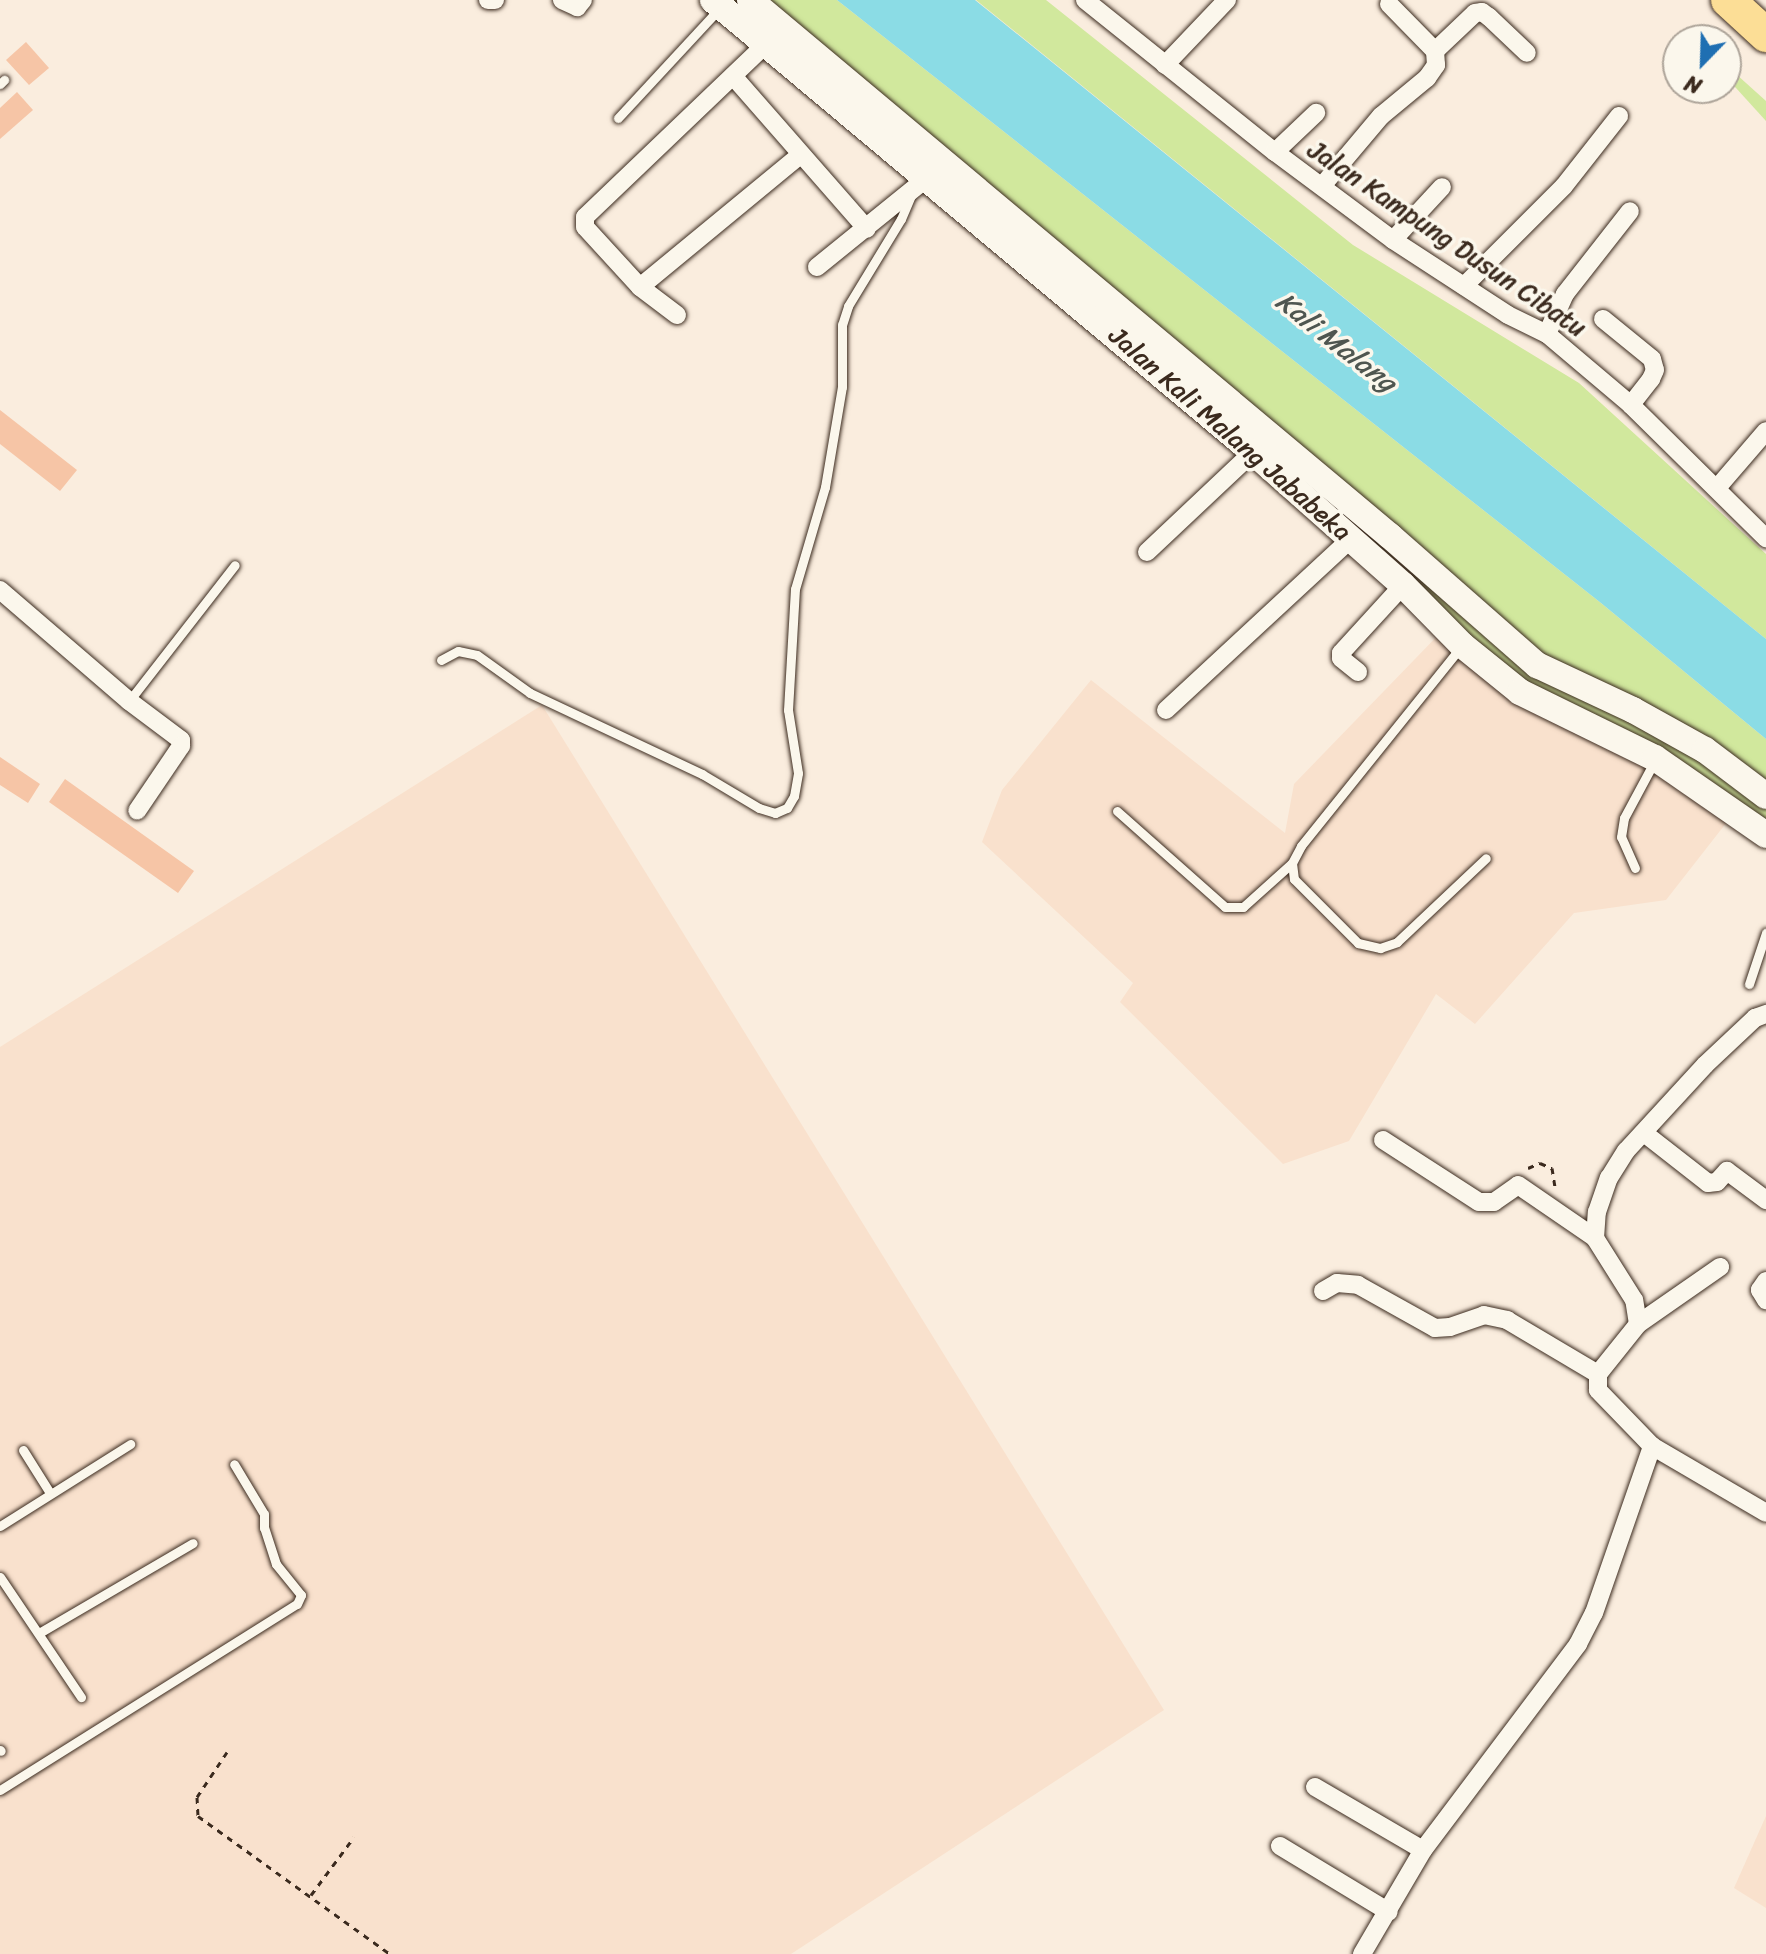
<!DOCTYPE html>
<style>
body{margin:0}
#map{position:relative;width:1766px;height:1954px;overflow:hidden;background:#faedde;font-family:Sriracha,sans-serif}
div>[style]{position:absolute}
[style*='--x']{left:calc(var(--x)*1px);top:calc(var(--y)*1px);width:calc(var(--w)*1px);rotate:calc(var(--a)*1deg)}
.built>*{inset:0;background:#f9e1cd}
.green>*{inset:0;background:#d1e89d}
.water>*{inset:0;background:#8bdce5}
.building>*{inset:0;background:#f6c5a6}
.path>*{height:3px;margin-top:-1.5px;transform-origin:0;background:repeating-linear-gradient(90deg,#3b2a1e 0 6px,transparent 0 12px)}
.roads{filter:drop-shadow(0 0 2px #3b2a1e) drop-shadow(0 0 2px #3b2a1e)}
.lane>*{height:9px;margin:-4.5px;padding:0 4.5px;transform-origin:4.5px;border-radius:4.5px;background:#fbf7ec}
.street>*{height:18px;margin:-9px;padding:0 9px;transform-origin:9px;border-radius:9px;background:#fbf7ec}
.secondary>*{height:26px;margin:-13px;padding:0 13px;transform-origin:13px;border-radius:13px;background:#fbf7ec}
.highway>*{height:34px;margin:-17px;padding:0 17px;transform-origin:17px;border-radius:17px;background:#fcde96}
span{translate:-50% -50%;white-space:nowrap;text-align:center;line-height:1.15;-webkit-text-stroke:7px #fbf7ec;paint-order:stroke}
.street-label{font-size:26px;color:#3b2a1e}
.water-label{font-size:28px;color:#4f5650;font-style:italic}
.north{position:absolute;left:1662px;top:24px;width:80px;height:80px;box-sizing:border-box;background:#fbf7ec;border:2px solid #aea59a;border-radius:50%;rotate:203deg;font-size:22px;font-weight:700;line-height:32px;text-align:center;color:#3b2a1e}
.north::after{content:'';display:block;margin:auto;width:28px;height:36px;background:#1f6fb2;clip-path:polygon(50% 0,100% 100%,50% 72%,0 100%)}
</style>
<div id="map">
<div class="built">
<i style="clip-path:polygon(1445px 628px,1734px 813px,1666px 900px,1574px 913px,1475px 1024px,1436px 994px,1349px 1141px,1283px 1164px,1120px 1002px,1133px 983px,982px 842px,1002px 790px,1091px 680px,1285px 833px,1294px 784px)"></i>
<i style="clip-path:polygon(542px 705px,1164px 1710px,791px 1954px,0 1954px,0 1047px)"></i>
<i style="clip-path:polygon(1766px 1816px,1766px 1908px,1734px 1888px)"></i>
</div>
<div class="green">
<i style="clip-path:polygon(713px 0,837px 0,1601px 603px,1766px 739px,1766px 835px,1520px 692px)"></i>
<i style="clip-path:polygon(976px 0,1046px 0,1353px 245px,1579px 383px,1766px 554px,1766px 639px)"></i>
<i style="clip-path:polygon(1726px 65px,1766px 101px,1766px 121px,1726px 77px)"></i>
</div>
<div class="water">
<i style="clip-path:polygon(837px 0,975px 0,1766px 639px,1766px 739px,1601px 603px)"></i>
</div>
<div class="building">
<i style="clip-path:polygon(26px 42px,49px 68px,29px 85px,6px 60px)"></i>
<i style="clip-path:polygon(17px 92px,33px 110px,0 139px,0 108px)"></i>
<i style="clip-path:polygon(0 410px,77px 470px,60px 491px,0 444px)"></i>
<i style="clip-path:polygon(0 757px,40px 784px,28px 803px,0 785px)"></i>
<i style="clip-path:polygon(65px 779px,194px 871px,178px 893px,49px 802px)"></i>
</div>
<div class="path">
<i style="--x:1528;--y:1168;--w:13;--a:-23"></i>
<i style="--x:1540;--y:1163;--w:13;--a:23"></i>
<i style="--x:1552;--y:1168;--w:20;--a:81"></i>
<i style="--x:227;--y:1752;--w:54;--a:123.7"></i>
<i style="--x:197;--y:1797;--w:19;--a:87"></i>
<i style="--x:198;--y:1816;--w:236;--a:35.7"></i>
<i style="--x:311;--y:1895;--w:72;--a:-53.4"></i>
</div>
<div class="roads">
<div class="lane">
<i style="--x:0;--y:84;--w:6;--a:-45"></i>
<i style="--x:618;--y:118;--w:149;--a:-47.2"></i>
<i style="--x:1460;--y:648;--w:254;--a:128.8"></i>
<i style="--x:1301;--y:846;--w:19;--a:118"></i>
<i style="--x:1292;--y:863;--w:16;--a:83"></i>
<i style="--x:1294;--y:879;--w:91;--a:45"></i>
<i style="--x:1358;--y:943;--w:23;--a:13"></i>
<i style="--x:1380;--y:948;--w:18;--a:-19"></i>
<i style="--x:1397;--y:942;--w:122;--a:-43.3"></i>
<i style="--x:441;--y:660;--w:19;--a:-28"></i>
<i style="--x:458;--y:651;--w:19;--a:12"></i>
<i style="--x:477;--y:655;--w:65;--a:35.6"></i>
<i style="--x:530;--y:693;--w:190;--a:25.2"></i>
<i style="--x:702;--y:774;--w:66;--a:30.8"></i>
<i style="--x:759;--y:808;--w:17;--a:17"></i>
<i style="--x:775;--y:813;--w:13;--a:-23"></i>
<i style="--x:787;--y:808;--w:14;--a:-60"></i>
<i style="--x:794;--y:796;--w:23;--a:-80"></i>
<i style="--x:798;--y:773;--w:64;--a:-99"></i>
<i style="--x:788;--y:710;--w:121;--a:-86.7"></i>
<i style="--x:795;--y:589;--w:106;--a:-73.6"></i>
<i style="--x:825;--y:487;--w:101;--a:-80.4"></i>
<i style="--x:842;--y:387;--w:62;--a:-90"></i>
<i style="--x:842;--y:325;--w:20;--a:-72"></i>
<i style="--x:848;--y:306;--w:102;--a:-58.7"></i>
<i style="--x:901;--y:219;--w:25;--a:-67"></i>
<i style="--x:129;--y:701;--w:172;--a:-52.1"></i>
<i style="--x:1117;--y:811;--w:144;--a:41.6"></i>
<i style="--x:1225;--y:907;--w:18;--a:0"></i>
<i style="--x:1243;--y:907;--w:66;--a:-41.9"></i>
<i style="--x:1635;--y:868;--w:34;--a:-114"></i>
<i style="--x:1621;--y:837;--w:19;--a:-81"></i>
<i style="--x:1624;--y:818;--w:64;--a:-61.8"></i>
<i style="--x:1749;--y:984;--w:54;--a:-71.6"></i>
<i style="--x:23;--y:1450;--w:51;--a:57.9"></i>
<i style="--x:0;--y:1526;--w:154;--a:-32.2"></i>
<i style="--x:0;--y:1577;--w:145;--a:56"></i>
<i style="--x:39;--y:1633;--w:178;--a:-30.3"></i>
<i style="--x:0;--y:1750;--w:1;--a:45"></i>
<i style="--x:0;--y:1790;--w:350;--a:-32.1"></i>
<i style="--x:297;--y:1604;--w:10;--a:-66"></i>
<i style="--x:301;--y:1595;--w:40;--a:-129"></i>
<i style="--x:276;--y:1564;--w:38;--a:-108"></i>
<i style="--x:264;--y:1528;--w:14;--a:-90"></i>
<i style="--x:264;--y:1514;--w:58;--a:-121"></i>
</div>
<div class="street">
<i style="--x:488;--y:0;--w:7;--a:0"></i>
<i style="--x:562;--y:0;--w:17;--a:25"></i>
<i style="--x:577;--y:7;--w:9;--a:-49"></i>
<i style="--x:1085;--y:0;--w:243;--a:38.7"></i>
<i style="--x:1275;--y:152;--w:147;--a:36.7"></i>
<i style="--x:1393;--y:240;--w:137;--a:33.1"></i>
<i style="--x:1508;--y:315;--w:43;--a:26"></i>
<i style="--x:1547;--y:334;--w:110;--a:40.2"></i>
<i style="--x:1631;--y:405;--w:190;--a:44.6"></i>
<i style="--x:1389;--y:4;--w:66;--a:45.6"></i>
<i style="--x:1165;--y:65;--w:90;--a:-46.4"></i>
<i style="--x:733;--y:76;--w:203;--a:48.8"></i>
<i style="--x:1275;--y:152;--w:57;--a:-43.6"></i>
<i style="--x:1322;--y:186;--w:92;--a:-49.9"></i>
<i style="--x:1381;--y:116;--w:60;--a:-39.6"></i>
<i style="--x:1427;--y:78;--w:16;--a:-55"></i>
<i style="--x:1436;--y:65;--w:14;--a:-94"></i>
<i style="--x:1435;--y:51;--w:55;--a:-43.5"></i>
<i style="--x:1475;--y:13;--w:7;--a:-8"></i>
<i style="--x:1482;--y:12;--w:9;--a:36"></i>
<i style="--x:1489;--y:17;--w:52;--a:43.5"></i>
<i style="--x:1393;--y:240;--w:72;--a:-47.2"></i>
<i style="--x:817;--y:267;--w:141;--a:-39"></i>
<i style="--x:1464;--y:286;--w:141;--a:-45"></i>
<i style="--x:1564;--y:186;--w:89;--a:-51.8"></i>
<i style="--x:640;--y:287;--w:207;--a:-39.5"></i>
<i style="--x:677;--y:315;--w:46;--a:-142.9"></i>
<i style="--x:640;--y:287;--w:81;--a:-132.5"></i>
<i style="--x:585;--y:227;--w:10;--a:-90"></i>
<i style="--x:585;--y:217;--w:250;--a:-43.7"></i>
<i style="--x:1603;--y:319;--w:63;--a:39.2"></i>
<i style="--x:1652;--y:359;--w:11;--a:75"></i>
<i style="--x:1655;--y:370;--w:10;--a:114"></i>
<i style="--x:1651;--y:379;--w:33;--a:128"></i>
<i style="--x:1547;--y:334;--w:44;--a:-65.8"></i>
<i style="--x:1565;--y:294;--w:105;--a:-51.9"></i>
<i style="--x:1717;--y:488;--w:75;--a:-49.3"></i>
<i style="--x:1147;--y:552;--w:146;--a:-43.3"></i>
<i style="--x:0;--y:590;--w:170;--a:40.7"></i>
<i style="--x:129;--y:701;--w:65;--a:36.9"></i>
<i style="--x:181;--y:740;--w:6;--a:90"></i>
<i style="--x:181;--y:746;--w:78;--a:124.1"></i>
<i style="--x:1358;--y:672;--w:22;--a:-141"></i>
<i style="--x:1341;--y:658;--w:5;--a:-90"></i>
<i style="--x:1341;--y:653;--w:92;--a:-47.6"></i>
<i style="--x:1166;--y:710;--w:253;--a:-42.8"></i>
<i style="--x:1644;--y:1133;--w:81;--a:38"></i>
<i style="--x:1708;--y:1183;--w:9;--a:-6"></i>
<i style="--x:1717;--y:1182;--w:15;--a:-48"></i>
<i style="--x:1727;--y:1171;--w:49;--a:36.6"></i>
<i style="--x:1383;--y:1140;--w:114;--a:32.9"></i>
<i style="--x:1479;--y:1202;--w:15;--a:0"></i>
<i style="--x:1494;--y:1202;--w:29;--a:-35"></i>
<i style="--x:1518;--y:1185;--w:93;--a:34.5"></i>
<i style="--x:1766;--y:1281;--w:11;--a:124"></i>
<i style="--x:1760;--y:1290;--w:12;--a:59"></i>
<i style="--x:1323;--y:1291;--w:16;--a:-30"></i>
<i style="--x:1337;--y:1283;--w:21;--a:5"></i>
<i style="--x:1358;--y:1285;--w:88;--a:29.2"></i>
<i style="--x:1435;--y:1328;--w:15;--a:-4"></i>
<i style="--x:1450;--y:1327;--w:36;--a:-19"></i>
<i style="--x:1484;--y:1315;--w:24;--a:12"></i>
<i style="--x:1507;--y:1320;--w:106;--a:30.7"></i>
<i style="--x:1638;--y:1324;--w:100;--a:-34.8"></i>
<i style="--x:1652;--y:1446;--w:132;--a:30.4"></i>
<i style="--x:1315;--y:1787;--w:125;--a:30.3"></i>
<i style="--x:1280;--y:1846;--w:127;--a:31.2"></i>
<i style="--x:1362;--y:1954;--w:121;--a:-59.6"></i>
<i style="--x:1423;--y:1850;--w:258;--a:-53"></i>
<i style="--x:1578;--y:1644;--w:35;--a:-63"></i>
<i style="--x:1594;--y:1613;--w:177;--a:-70.8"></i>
<i style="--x:1652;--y:1446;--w:78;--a:-134"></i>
<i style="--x:1598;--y:1390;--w:16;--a:-90"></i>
<i style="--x:1598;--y:1374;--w:64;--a:-51.3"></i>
<i style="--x:1638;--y:1324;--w:24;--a:-99"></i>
<i style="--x:1634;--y:1300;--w:73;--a:-122.2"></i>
<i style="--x:1595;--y:1238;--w:26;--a:-86"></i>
<i style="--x:1597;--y:1212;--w:36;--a:-71"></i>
<i style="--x:1609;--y:1178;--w:32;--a:-58"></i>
<i style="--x:1626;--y:1151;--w:117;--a:-47.4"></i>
<i style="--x:1705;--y:1065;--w:69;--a:-43.2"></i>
<i style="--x:1755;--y:1018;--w:12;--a:-20"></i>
</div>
<div class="secondary">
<i style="--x:713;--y:0;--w:704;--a:39.93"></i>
<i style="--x:1253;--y:452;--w:200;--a:41.6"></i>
<i style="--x:1403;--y:585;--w:84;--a:45.5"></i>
<i style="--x:1462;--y:645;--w:75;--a:39"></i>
<i style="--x:1520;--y:692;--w:150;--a:26.1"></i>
<i style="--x:1655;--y:758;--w:135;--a:34.7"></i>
<i style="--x:750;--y:0;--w:835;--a:39.95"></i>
<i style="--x:1390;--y:536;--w:196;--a:41.3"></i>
<i style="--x:1537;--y:665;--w:106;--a:25.1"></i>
<i style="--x:1633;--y:710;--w:82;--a:29.1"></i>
<i style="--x:1705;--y:750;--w:76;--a:37"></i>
</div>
<div class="highway">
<i style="--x:1728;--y:0;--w:52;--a:42.6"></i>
</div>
</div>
<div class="street-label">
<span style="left:1447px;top:239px;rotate:34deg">Jalan Kampung Dusun Cibatu</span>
<span style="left:1230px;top:434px;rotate:41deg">Jalan Kali Malang Jababeka</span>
</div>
<div class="water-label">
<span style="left:1336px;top:342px;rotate:38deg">Kali Malang</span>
</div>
<div class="north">N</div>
</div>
